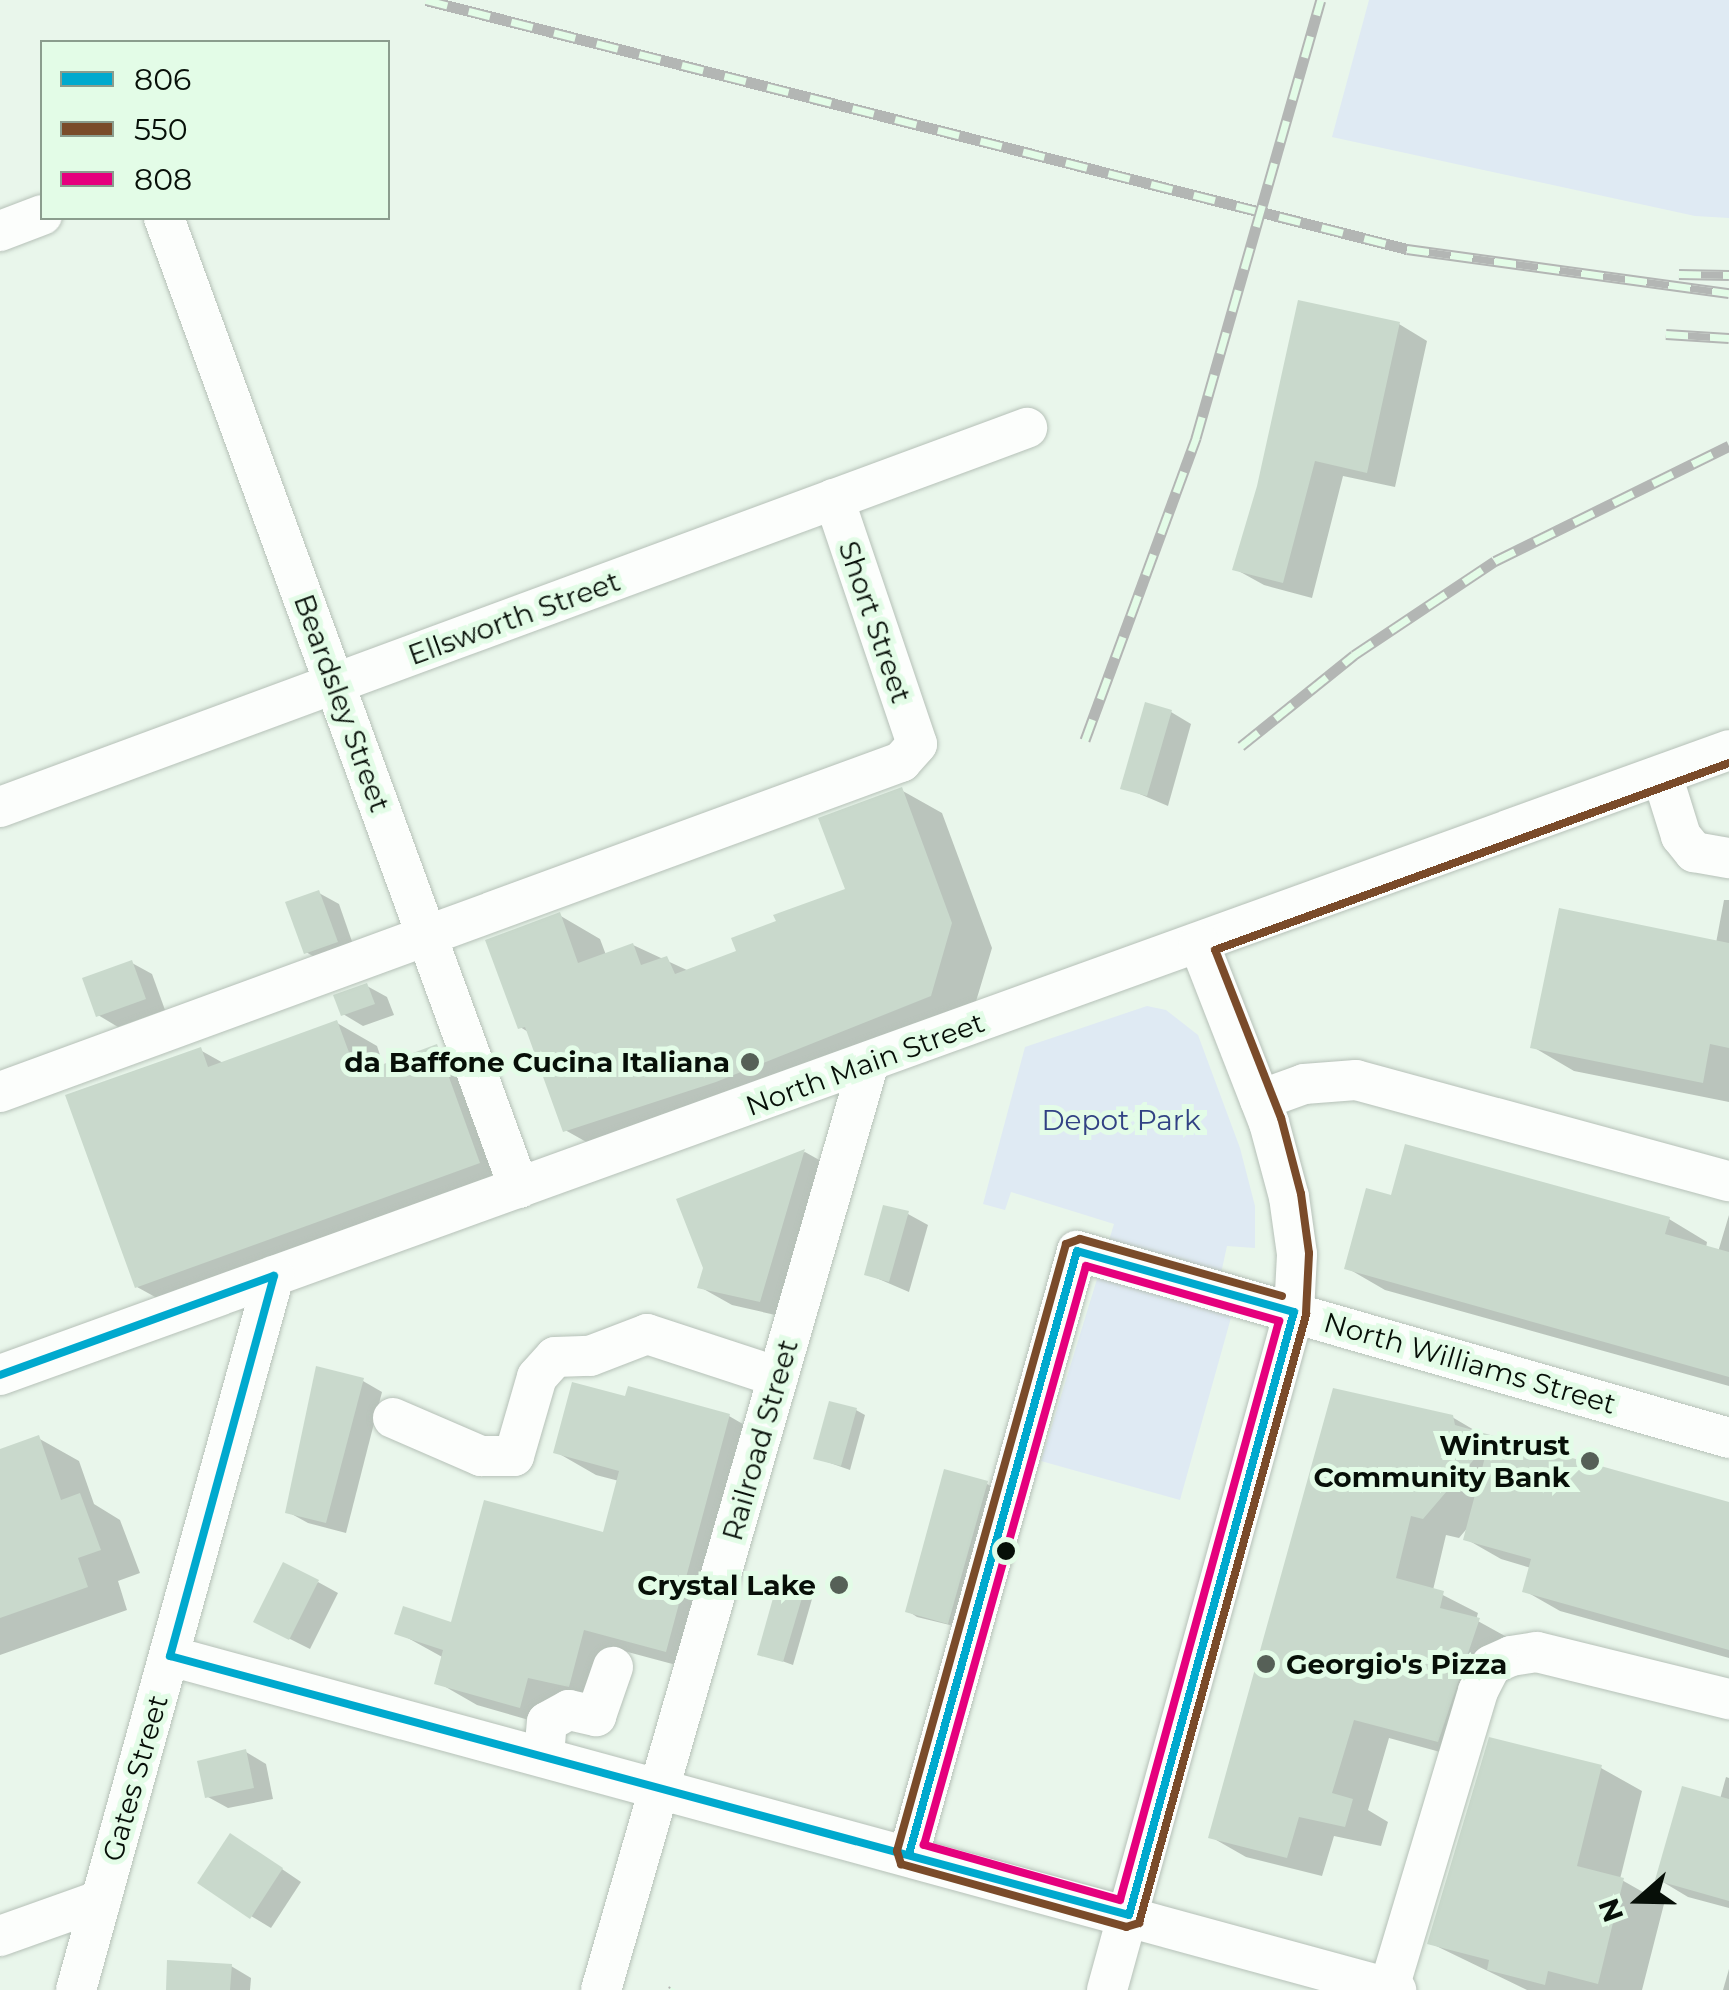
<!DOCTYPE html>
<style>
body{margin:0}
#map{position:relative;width:1729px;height:1990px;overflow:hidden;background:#e9f6eb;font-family:Montserrat,sans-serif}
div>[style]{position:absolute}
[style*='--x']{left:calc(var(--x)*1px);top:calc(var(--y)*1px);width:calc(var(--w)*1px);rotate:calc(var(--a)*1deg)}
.green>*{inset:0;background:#dfeaf3}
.shadow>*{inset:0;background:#0003}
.building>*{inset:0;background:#c9d9cc}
.roads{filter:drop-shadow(0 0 2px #b6c1b8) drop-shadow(0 0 2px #b6c1b8)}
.minor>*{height:40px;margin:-20px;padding:0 20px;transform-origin:20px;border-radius:20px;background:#fcfefc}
.rail>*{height:11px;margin-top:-5.5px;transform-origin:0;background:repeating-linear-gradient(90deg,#e3fce7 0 22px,#b3b6b4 0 44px);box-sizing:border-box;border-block:2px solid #b3b6b4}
.bus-1>*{height:8px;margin:-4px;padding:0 4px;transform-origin:4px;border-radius:4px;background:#00a9ce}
.bus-2>*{height:8px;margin:-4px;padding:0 4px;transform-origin:4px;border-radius:4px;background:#7a4b2a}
.bus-3>*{height:8px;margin:-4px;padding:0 4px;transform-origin:4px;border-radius:4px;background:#e5007d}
.dots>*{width:28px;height:28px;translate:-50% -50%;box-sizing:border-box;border:5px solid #e3fce7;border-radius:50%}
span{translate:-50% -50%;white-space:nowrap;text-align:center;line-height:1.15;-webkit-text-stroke:10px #e3fce7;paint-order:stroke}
.street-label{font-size:28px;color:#070f08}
.poi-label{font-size:28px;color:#070f08;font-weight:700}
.right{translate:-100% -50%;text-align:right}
.left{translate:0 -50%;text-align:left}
.park-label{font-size:28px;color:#324284}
.legend{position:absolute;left:40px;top:40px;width:350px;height:180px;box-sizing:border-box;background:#e3fce7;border:2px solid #8b9d8e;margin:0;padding:12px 18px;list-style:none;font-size:30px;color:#070f08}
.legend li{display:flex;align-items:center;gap:20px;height:50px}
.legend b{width:50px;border:2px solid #8b9d8e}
.north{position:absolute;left:1589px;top:1850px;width:100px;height:100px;-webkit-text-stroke:8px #e3fce7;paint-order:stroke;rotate:250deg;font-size:28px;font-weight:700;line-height:40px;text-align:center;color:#070f08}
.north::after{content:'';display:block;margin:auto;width:35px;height:45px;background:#070f08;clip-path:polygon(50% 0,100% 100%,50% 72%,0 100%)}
</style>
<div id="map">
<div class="green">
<i style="clip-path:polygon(1369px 0,1729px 0,1729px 218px,1695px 216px,1332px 137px)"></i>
<i style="clip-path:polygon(1147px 1006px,1166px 1010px,1198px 1035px,1240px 1148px,1255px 1206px,1255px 1248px,1227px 1246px,1215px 1301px,1234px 1307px,1180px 1500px,1041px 1461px,1114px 1224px,1011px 1192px,1005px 1210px,983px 1204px,1025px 1047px)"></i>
</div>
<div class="shadow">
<i style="clip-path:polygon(1399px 324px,1427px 341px,1395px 487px,1343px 476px,1312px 598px,1264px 585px,1235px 569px)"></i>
<i style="clip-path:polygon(1171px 712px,1191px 724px,1168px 806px,1123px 787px)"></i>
<i style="clip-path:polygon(901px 790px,942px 813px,992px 948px,971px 1018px,606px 1153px,565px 1130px,530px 1033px,520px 1027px,559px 915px,600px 939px,606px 955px,633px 945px,689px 971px,739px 952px,848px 891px)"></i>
<i style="clip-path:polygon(319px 893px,339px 904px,356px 953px,326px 964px,306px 952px)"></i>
<i style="clip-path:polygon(1724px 900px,1729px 900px,1729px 1102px,1574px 1071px,1533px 1047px,1716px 943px)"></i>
<i style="clip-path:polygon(132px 963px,152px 974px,165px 1010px,118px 1027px,98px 1015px)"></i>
<i style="clip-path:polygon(367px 986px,387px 997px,394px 1015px,363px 1026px,343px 1014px)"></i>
<i style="clip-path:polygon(337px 1023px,377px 1046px,384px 1067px,437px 1047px,476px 1070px,518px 1185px,177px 1309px,137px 1287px,200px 1050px,225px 1064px)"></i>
<i style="clip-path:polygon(805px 1152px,837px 1170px,793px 1319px,732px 1305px,700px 1287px,706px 1268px,679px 1201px)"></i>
<i style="clip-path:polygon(1393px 1198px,1669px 1219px,1707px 1242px,1706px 1248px,1718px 1252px,1729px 1215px,1729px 1386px,1385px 1290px,1347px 1268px)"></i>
<i style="clip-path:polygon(908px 1214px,928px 1225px,909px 1292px,867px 1274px)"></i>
<i style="clip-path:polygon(363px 1381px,382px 1392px,346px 1533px,308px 1523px,288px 1512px)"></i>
<i style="clip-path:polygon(630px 1389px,729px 1416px,769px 1439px,706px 1673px,624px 1651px,560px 1729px,477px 1705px,437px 1682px,444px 1658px,397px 1632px,453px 1625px,605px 1535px,619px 1481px,596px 1475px,556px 1452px,627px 1399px)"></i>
<i style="clip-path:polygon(856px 1410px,865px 1415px,850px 1470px,816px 1458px)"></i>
<i style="clip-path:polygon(1452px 1417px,1486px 1437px,1729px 1505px,1729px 1658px,1560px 1611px,1525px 1591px,1531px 1568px,1501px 1559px,1466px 1539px,1469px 1526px,1459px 1538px,1446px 1535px,1433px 1590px,1478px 1613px,1476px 1620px,1514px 1641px,1473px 1761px,1389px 1738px,1368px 1810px,1388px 1822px,1381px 1846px,1334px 1836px,1322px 1876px,1246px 1857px,1211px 1837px)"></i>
<i style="clip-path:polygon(38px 1438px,79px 1461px,94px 1504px,120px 1520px,140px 1573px,118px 1581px,127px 1610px,0 1655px,0 1452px)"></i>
<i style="clip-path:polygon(987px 1484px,996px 1489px,958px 1627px,917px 1617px,908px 1611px)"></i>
<i style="clip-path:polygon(318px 1582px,338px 1593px,310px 1649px,276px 1632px)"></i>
<i style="clip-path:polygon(803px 1593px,812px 1599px,793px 1665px,760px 1653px)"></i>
<i style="clip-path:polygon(1491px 1740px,1601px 1768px,1642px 1791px,1620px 1879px,1664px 1904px,1642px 1990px,1527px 1990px,1430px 1943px)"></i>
<i style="clip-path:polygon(246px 1752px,266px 1764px,273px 1799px,228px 1808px,208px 1797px)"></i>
<i style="clip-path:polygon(1726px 1777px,1729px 1778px,1729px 1908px,1688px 1897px,1658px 1879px,1720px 1799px)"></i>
<i style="clip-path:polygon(251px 1848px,301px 1882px,271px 1928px,251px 1916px)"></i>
<i style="clip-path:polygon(231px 1966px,251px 1978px,250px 1990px,169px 1990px)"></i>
<i style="clip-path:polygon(1729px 1969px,1729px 1990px,1723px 1990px)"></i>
</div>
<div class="building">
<i style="clip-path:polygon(1298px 300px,1400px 322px,1367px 473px,1315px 461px,1283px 583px,1232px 570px,1257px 486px)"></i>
<i style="clip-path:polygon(1145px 702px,1172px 710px,1147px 796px,1120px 789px)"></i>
<i style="clip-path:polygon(902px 787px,952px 923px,931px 996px,716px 1082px,563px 1132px,525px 1027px,518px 1029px,485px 940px,560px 912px,578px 963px,633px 943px,641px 965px,667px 956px,675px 974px,736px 951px,731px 938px,776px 921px,773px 915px,845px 889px,818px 818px)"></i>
<i style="clip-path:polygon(319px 890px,338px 942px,304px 954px,285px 902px)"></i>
<i style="clip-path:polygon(1559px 908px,1729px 943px,1729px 1048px,1710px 1044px,1703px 1083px,1530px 1048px)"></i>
<i style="clip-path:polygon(132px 960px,146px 999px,96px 1017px,82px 978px)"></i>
<i style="clip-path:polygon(367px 983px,375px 1004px,341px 1016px,333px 995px)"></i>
<i style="clip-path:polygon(337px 1020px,357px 1074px,437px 1044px,480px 1163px,135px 1288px,65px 1095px,201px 1047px,208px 1067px)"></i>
<i style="clip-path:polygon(1405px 1144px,1670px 1217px,1665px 1234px,1729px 1252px,1729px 1377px,1344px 1269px,1366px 1188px,1391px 1195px)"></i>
<i style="clip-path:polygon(805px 1149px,760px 1302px,697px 1288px,703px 1268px,676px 1199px)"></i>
<i style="clip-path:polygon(883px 1205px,909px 1211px,889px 1282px,864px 1275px)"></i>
<i style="clip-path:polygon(316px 1366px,364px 1378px,326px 1523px,285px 1513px)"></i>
<i style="clip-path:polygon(572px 1382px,625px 1396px,628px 1386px,730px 1414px,666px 1652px,584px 1630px,569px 1687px,528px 1678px,520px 1708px,434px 1684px,443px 1650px,394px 1634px,403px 1606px,451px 1622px,484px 1500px,603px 1532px,619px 1471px,553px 1453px)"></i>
<i style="clip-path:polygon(1333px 1388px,1453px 1415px,1455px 1425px,1729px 1502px,1729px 1650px,1522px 1592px,1531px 1559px,1463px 1540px,1489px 1442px,1423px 1519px,1411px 1516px,1396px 1578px,1444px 1591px,1440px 1608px,1480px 1618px,1438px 1742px,1354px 1720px,1332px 1793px,1353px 1799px,1345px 1827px,1299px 1817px,1287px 1858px,1208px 1838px)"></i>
<i style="clip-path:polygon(829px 1401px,857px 1408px,841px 1466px,813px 1459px)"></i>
<i style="clip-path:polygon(39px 1435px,61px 1500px,80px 1493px,101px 1550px,78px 1558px,88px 1587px,0 1618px,0 1449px)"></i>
<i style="clip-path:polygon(944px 1469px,988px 1481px,948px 1624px,905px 1612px)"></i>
<i style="clip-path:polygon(283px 1562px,319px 1580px,289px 1640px,253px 1622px)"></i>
<i style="clip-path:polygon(777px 1584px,804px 1591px,783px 1662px,757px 1655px)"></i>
<i style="clip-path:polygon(1489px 1737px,1602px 1765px,1577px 1866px,1624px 1878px,1598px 1984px,1548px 1971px,1545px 1985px,1487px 1970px,1489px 1960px,1427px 1944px)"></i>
<i style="clip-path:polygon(246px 1749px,254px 1788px,205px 1798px,197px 1761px)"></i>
<i style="clip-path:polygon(1682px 1786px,1729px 1799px,1729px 1901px,1655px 1880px)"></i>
<i style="clip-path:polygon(230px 1833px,283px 1868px,250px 1919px,197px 1883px)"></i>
<i style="clip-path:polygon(167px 1960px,232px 1964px,230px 1990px,166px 1990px)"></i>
</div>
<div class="roads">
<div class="minor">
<i style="--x:164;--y:218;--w:1033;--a:69.9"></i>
<i style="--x:0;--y:231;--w:45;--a:-20.9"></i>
<i style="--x:1662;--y:775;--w:64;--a:72.7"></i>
<i style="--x:1681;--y:836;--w:21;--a:51"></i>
<i style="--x:1694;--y:852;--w:36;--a:10"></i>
<i style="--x:0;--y:807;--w:1095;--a:-20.26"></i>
<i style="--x:0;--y:1092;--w:960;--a:-20.12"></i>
<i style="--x:901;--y:762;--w:24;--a:-48"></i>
<i style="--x:917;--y:744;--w:259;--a:-108.7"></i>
<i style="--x:1260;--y:1100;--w:47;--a:-20"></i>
<i style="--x:1304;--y:1084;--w:52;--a:-4.4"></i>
<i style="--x:1356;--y:1080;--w:386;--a:15.2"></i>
<i style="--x:0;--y:1375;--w:1838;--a:-19.87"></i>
<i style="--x:393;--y:1418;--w:96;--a:23.4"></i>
<i style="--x:481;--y:1456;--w:33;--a:0"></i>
<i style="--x:514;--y:1456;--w:82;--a:-73.8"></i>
<i style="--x:537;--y:1377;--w:27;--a:-48"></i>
<i style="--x:555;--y:1357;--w:35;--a:-2"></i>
<i style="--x:590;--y:1356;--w:61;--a:-21.1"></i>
<i style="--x:647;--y:1334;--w:138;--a:18.2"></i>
<i style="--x:170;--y:1656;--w:1271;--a:15.24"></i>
<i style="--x:544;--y:1755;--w:33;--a:-85"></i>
<i style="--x:547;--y:1722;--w:25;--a:-29"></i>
<i style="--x:569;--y:1710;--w:28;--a:13"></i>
<i style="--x:596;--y:1716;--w:52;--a:-70.9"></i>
<i style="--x:909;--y:1854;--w:626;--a:-74.43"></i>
<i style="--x:1077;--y:1251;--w:678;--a:16"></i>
<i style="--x:0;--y:1936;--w:107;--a:-19.6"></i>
<i style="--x:1389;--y:1988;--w:310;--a:-73.3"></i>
<i style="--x:1478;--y:1691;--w:29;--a:-63"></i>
<i style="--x:1491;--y:1665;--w:22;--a:-24"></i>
<i style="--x:1511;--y:1656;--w:26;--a:-9"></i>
<i style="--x:1537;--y:1652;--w:198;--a:13.8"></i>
<i style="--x:76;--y:1990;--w:741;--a:-74.5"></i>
<i style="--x:601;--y:1990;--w:966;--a:-73.89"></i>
<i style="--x:1107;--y:1990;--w:703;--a:-74.58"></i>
<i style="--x:1294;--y:1312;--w:58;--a:-87"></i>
<i style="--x:1297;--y:1254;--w:58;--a:-98"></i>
<i style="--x:1289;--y:1197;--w:77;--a:-105.1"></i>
<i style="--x:1269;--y:1123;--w:193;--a:-111.3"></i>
</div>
</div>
<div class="rail">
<i style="--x:426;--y:0;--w:1012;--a:14.24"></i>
<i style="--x:1407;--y:249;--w:325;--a:7.8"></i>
<i style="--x:1679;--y:274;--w:50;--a:1.1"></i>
<i style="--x:1666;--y:334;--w:63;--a:3.6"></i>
<i style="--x:1085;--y:740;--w:322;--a:-69.8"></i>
<i style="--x:1196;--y:438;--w:455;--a:-74.1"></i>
<i style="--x:1241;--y:746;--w:145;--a:-38.8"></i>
<i style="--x:1354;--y:655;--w:169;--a:-33.7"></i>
<i style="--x:1495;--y:561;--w:261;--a:-26.2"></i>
<i style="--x:673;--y:1990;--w:2;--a:-63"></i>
</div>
<div class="bus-1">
<i style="--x:274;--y:1276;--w:394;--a:105.3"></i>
<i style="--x:170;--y:1656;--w:993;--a:15.11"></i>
<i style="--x:1129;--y:1915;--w:625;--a:-74.7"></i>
<i style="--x:1294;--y:1312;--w:225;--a:-164.3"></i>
<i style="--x:1077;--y:1251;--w:626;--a:105.57"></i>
<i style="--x:0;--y:1375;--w:291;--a:-19.9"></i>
</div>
<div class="bus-2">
<i style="--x:1282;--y:1296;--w:210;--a:-164.2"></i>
<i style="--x:1080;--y:1239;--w:15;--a:160"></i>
<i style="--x:1066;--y:1244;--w:630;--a:105.56"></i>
<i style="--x:897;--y:1851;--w:14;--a:73"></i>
<i style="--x:901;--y:1864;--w:234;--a:15.6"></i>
<i style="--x:1126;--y:1927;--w:14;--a:-17"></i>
<i style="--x:1139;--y:1923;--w:631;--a:-74.64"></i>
<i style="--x:1306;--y:1313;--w:60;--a:-87.1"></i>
<i style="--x:1309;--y:1253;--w:60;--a:-97.7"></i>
<i style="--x:1301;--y:1194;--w:79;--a:-104.7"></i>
<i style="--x:1281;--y:1118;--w:180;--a:-111.4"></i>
<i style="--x:1215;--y:950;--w:547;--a:-19.99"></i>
</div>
<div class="bus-3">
<i style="--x:1086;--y:1266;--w:201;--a:15.9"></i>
<i style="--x:1279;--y:1321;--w:600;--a:105.36"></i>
<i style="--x:1120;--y:1900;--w:204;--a:-164.3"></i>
<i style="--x:924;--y:1845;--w:601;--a:-74.37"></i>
</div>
<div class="dots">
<i style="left:750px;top:1062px;background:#566057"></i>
<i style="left:1590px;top:1461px;background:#566057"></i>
<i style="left:1006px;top:1551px;background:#070f08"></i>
<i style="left:839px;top:1585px;background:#566057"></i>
<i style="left:1266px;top:1664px;background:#566057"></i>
</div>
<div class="street-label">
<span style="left:514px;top:618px;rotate:-20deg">Ellsworth Street</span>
<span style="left:875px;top:622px;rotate:71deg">Short Street</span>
<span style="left:342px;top:703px;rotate:70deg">Beardsley Street</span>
<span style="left:865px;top:1064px;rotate:-20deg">North Main Street</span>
<span style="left:1470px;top:1363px;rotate:16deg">North Williams Street</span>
<span style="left:760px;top:1440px;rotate:-74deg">Railroad Street</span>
<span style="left:135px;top:1778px;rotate:-74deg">Gates Street</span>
</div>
<div class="poi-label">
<span class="right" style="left:730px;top:1062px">da Baffone Cucina Italiana</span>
<span class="right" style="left:1570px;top:1461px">Wintrust<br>Community Bank</span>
<span class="right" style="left:816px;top:1585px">Crystal Lake</span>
<span class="left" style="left:1286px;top:1664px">Georgio's Pizza</span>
</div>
<div class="park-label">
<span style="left:1121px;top:1120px">Depot Park</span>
</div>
<ul class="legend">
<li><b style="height:12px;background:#00a9ce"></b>806</li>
<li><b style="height:12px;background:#7a4b2a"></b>550</li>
<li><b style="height:12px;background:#e5007d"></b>808</li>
</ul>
<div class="north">N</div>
</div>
